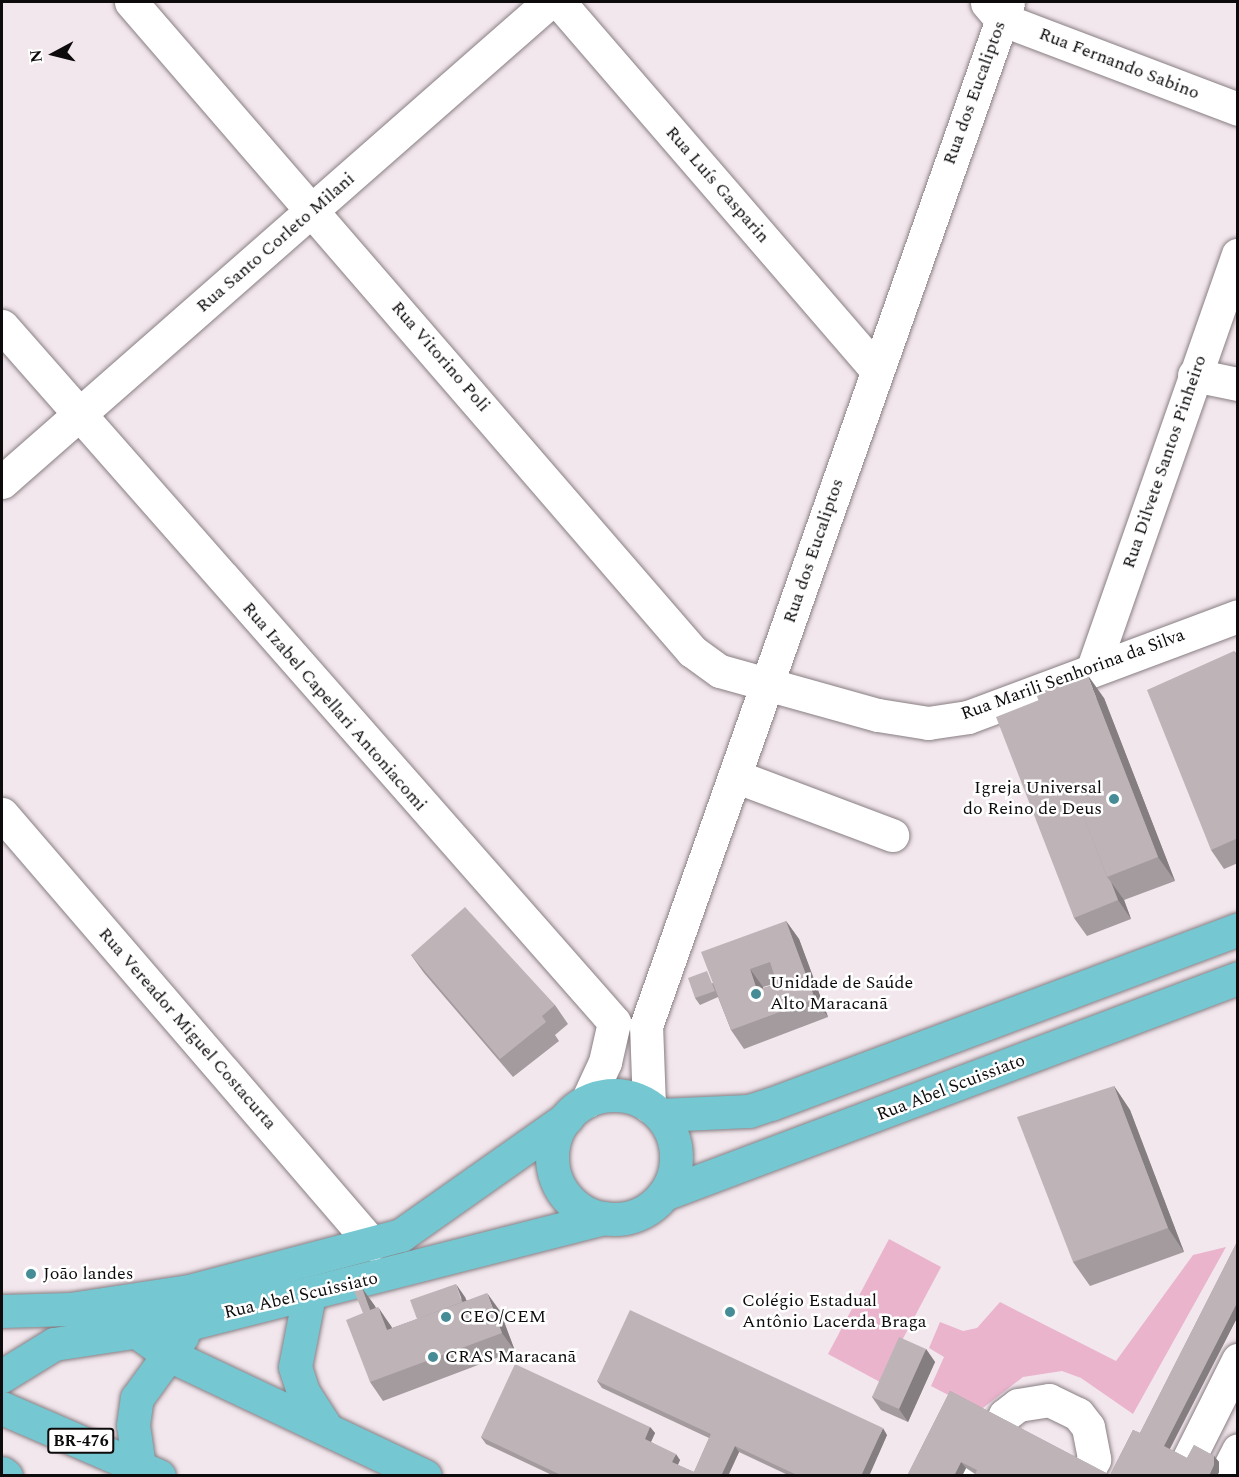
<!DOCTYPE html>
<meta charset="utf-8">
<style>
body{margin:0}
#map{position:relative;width:1239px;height:1477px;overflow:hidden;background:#f2e7ec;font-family:Spectral,serif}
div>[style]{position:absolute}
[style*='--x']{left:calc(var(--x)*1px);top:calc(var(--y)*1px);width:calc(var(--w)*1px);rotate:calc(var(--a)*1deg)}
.green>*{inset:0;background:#eab4cd}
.roads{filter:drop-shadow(0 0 2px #887e83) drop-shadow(0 0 2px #887e83)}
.minor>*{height:33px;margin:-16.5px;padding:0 16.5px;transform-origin:16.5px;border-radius:16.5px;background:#fff}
.major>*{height:33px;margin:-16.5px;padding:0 16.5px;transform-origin:16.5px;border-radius:16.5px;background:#75c7d1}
.major>.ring{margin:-16.5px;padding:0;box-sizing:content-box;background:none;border:33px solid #75c7d1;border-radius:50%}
.wall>*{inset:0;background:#a39b9e}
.shaded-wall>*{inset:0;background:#857e81}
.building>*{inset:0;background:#beb4b8}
.dots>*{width:16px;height:16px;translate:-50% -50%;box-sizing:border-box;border:3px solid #fff;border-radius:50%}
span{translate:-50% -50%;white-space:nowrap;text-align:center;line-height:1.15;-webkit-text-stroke:5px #fff;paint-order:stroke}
.shield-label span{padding:2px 4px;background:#fff;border:2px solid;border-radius:4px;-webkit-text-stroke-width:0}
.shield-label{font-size:16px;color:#0e0b0c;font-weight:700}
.street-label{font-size:18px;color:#0e0b0c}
.poi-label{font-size:18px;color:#0e0b0c}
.right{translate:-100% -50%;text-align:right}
.left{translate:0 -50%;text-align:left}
.frame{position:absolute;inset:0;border:3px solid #0e0b0c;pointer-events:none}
.north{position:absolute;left:24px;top:24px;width:60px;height:60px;-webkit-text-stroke:4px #fff;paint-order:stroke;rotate:263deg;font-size:16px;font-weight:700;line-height:24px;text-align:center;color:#0e0b0c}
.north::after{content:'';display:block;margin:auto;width:21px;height:27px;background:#0e0b0c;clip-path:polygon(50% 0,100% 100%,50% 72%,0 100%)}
</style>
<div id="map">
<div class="green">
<i style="clip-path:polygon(889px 1239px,941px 1267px,880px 1382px,828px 1354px)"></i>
<i style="clip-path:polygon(1226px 1247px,1133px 1414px,1081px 1378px,1062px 1371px,1023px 1377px,979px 1411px,931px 1386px,944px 1357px,929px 1348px,940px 1322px,963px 1331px,977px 1328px,1000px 1302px,1116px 1361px,1193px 1255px)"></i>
</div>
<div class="roads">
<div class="minor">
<i style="--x:131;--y:2;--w:858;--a:49.16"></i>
<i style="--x:692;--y:651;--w:34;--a:36"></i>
<i style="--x:720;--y:671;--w:164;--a:15.6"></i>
<i style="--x:878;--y:715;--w:51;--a:9.1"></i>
<i style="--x:928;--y:723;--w:40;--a:-8.5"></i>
<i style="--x:968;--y:717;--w:288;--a:-20.5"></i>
<i style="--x:559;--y:2;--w:485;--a:49.2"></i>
<i style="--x:987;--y:3;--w:21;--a:49"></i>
<i style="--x:1001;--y:19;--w:254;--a:20.8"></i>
<i style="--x:2;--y:326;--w:927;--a:48.67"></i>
<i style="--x:1194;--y:375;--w:45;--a:11.6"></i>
<i style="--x:2;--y:482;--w:728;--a:-41.27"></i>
<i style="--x:1093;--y:668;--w:438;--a:-70.7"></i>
<i style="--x:735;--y:776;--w:168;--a:20.6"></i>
<i style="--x:2;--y:814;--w:567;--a:49.29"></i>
<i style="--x:587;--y:1101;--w:43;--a:-65.2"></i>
<i style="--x:605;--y:1062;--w:41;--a:-77.3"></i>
<i style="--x:649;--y:1106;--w:80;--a:-92.1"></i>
<i style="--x:646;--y:1026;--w:1086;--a:-70.53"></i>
<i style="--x:974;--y:1476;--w:68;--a:-63.1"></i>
<i style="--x:1005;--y:1415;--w:16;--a:-38"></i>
<i style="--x:1018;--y:1405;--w:31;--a:-9"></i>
<i style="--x:1049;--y:1400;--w:32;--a:26"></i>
<i style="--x:1078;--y:1414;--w:16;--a:52"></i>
<i style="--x:1088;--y:1427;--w:33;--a:79"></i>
<i style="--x:1094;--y:1459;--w:19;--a:115"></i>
<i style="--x:1180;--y:1476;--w:130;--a:-63.4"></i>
<i style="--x:1225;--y:1476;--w:29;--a:-63"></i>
</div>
<div class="major">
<i class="ring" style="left:552px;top:1095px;width:91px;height:91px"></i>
<i style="--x:660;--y:1115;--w:89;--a:-2.6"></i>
<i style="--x:749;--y:1111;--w:23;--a:-18"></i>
<i style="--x:771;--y:1104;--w:499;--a:-20.5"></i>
<i style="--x:664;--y:1194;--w:613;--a:-20.62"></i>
<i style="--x:309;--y:1295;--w:73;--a:101"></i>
<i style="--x:295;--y:1367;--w:26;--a:72"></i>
<i style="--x:303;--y:1392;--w:38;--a:57"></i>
<i style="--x:2;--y:1311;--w:68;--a:-1.7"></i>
<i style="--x:70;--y:1309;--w:120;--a:-8.6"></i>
<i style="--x:189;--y:1291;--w:219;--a:-14.8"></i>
<i style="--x:401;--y:1235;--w:203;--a:-35.2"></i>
<i style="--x:137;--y:1332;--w:39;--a:36"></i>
<i style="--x:169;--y:1355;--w:283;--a:25.3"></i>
<i style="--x:2;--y:1376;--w:61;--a:-31.6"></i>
<i style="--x:54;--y:1344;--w:140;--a:-8.7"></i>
<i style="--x:192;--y:1323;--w:425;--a:-14.3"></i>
<i style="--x:2;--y:1408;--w:171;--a:23.4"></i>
<i style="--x:139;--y:1466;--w:41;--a:-98.3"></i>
<i style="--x:133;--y:1425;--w:27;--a:-82"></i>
<i style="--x:137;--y:1398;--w:77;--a:-54"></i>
<i style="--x:2;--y:1473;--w:5;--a:37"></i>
</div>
</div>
<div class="wall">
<i style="clip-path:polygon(1234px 651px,1238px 655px,1238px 863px,1224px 869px,1211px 850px)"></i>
<i style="clip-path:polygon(1104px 698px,1175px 881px,1124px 900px,1131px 919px,1087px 936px,1074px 918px,1039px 700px)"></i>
<i style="clip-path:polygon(evenodd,786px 921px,799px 939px,828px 1017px,744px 1049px,731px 1030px,718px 997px,700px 1005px,695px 998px,786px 921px,777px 983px,777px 984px,763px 988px,763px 987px,777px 983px)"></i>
<i style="clip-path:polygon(411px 955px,555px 1005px,568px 1024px,555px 1035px,559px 1041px,513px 1077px,424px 973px)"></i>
<i style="clip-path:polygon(1114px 1086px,1130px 1110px,1184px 1252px,1090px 1286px,1073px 1262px)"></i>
<i style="clip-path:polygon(1238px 1240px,1238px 1316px,1170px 1449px,1187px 1458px,1194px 1445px,1214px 1456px,1219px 1462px,1219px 1472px,1217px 1476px,974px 1476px,975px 1474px,966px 1468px,962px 1476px,907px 1476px,950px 1391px,1110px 1475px,1133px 1430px,1140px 1433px)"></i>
<i style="clip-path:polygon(362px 1288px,376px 1308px,391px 1326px,392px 1328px,417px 1319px,465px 1297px,466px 1300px,500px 1311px,515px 1351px,383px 1401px,370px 1382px,363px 1313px)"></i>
<i style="clip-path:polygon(926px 1349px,935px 1362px,908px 1422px,881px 1410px,872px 1397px)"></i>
<i style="clip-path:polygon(597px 1381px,887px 1435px,869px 1476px,790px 1476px,739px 1452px,728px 1476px,554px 1476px,486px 1444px,481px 1437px,650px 1427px,655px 1433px,651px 1442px,680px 1460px,678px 1465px,694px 1472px,709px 1438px,602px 1388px)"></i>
</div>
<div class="shaded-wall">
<i style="clip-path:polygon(1087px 674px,1104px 698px,1175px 881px,1158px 857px)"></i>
<i style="clip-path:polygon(1111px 882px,1124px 900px,1131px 919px,1118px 900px)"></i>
<i style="clip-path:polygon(786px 921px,799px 939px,828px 1017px,815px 999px)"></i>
<i style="clip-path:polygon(750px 969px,763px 987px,770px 1009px,757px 990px)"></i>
<i style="clip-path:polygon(1114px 1086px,1130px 1110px,1184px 1252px,1168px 1228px)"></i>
<i style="clip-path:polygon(456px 1284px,465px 1297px,474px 1321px,465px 1308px)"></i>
<i style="clip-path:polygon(362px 1288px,375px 1306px,383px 1329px,370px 1310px)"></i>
<i style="clip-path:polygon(487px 1293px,500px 1311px,515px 1351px,502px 1333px)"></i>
<i style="clip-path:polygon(1238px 1301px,1238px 1316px,1168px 1452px,1164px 1446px)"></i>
<i style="clip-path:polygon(378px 1307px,391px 1326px,400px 1349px,387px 1330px)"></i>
<i style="clip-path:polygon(926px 1349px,935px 1362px,908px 1422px,899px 1409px)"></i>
<i style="clip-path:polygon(650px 1427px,655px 1433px,649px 1446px,645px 1439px)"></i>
<i style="clip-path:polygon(883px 1428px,887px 1435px,869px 1476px,861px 1476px)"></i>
<i style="clip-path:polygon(735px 1446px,739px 1452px,728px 1476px,721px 1476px)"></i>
<i style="clip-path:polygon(676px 1454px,680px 1460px,676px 1468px,672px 1462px)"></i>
<i style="clip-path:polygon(1214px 1456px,1219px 1462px,1219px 1472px,1217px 1476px,1209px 1476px)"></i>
<i style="clip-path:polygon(961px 1462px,966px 1468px,962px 1476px,954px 1476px)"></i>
</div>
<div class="building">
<i style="clip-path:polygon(1234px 651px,1238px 659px,1238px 838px,1211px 850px,1147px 690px)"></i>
<i style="clip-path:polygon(1087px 674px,1158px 857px,1107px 877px,1036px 694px)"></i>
<i style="clip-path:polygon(1039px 700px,1107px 877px,1111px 882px,1118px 900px,1074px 918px,996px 717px)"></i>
<i style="clip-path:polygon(465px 907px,555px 1005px,542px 1016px,546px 1022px,500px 1059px,411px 955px)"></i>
<i style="clip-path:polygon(evenodd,786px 921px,815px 999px,731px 1030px,701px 952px,786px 921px,770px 962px,777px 984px,757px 990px,750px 969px,770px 962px)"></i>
<i style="clip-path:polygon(707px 971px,715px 991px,695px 998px,688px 978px)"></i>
<i style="clip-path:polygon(1114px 1086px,1168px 1228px,1073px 1262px,1017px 1117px)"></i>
<i style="clip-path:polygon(1238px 1240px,1238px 1301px,1164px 1446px,1187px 1458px,1194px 1445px,1214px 1456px,1214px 1465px,1209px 1476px,974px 1476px,977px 1470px,961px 1462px,954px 1476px,907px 1476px,950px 1391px,1110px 1475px,1133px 1430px,1140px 1433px)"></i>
<i style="clip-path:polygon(456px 1284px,462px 1302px,417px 1319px,410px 1300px)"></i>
<i style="clip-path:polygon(362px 1288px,370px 1310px,378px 1307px,387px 1330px,487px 1293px,502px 1333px,370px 1382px,346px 1320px,363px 1313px,354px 1291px)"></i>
<i style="clip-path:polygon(630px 1310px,883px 1428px,861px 1476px,799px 1476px,735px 1446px,721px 1476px,563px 1476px,481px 1437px,515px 1364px,650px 1427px,645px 1439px,676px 1454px,672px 1462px,694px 1472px,711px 1434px,597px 1381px)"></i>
<i style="clip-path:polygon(899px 1337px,926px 1349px,899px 1409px,872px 1397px)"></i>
</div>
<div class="dots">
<i style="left:1114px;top:799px;background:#468c96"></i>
<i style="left:756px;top:994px;background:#468c96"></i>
<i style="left:31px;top:1274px;background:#468c96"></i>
<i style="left:730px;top:1312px;background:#468c96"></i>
<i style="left:446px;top:1317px;background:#468c96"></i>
<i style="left:433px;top:1357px;background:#468c96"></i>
</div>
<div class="shield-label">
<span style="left:81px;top:1441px">BR-476</span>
</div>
<div class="street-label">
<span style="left:1119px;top:64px;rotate:21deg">Rua Fernando Sabino</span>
<span style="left:975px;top:93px;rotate:-70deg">Rua dos Eucaliptos</span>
<span style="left:717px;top:185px;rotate:49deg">Rua Luís Gasparin</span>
<span style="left:276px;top:243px;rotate:-41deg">Rua Santo Corleto Milani</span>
<span style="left:440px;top:357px;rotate:49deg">Rua Vitorino Poli</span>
<span style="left:1165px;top:462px;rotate:-71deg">Rua Dilvete Santos Pinheiro</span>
<span style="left:814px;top:551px;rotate:-71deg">Rua dos Eucaliptos</span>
<span style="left:1073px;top:675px;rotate:-20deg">Rua Marili Senhorina da Silva</span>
<span style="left:334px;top:707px;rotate:49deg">Rua Izabel Capellari Antoniacomi</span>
<span style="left:187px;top:1029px;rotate:49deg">Rua Vereador Miguel Costacurta</span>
<span style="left:951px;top:1088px;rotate:-21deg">Rua Abel Scuissiato</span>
<span style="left:301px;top:1296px;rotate:-13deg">Rua Abel Scuissiato</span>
</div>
<div class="poi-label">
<span class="right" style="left:1102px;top:799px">Igreja Universal<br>do Reino de Deus</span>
<span class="left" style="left:770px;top:994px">Unidade de Saúde<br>Alto Maracanã</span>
<span class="left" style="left:43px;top:1274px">João landes</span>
<span class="left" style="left:742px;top:1312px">Colégio Estadual<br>Antônio Lacerda Braga</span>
<span class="left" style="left:460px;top:1317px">CEO/CEM</span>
<span class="left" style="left:445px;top:1357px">CRAS Maracanã</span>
</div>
<div class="frame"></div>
<div class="north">N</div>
</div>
